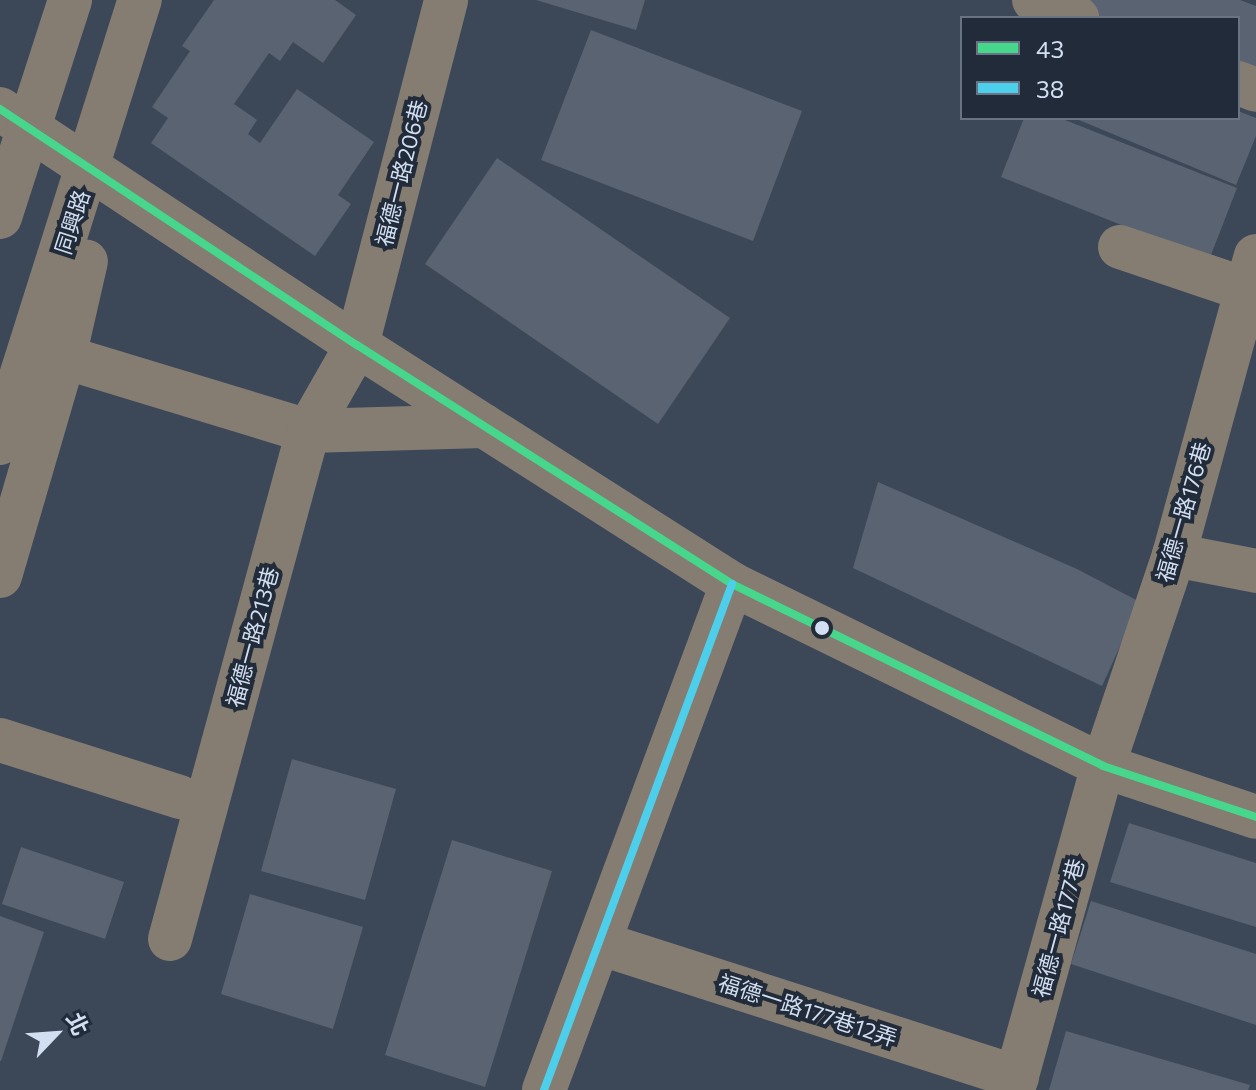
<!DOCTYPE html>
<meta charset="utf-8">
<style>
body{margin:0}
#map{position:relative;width:1256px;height:1090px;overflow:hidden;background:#3c4758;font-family:Commissioner,"Noto Sans TC",sans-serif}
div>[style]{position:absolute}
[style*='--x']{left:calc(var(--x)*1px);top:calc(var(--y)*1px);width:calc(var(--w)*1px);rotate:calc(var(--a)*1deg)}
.building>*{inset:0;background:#5a6371}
.minor>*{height:44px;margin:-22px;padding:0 22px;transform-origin:22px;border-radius:22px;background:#857d72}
.bus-1>*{height:8px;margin:-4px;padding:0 4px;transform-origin:4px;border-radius:4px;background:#46d78d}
.bus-2>*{height:8px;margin:-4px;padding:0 4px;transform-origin:4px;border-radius:4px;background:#4dcfeb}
.dots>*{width:22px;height:22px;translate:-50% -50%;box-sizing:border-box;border:4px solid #212b39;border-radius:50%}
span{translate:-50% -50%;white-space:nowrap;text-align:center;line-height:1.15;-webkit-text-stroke:8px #212b39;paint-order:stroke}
.street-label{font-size:22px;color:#d2dff2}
.legend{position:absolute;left:960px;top:16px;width:280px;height:104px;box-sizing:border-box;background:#212b39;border:2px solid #687383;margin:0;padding:10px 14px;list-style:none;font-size:24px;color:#d2dff2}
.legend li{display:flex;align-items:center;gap:16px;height:40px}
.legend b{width:40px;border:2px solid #687383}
.north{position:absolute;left:16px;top:994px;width:80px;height:80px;-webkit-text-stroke:6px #212b39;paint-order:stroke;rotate:65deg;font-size:22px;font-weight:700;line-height:32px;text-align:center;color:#d2dff2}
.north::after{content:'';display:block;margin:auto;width:28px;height:36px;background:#d2dff2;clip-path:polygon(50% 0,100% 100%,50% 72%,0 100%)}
</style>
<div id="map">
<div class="building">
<i style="clip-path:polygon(214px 0,335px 0,356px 15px,323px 63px,293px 42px,280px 61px,269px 53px,234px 104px,257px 120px,248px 134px,260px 143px,297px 89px,374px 142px,338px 195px,351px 204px,315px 256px,151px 143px,168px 118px,152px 107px,190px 51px,182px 46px)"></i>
<i style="clip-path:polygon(536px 0,645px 0,636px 30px)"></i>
<i style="clip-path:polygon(1060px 0,1240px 0,1256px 6px,1256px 79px,1238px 72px,1238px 18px,1100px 18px)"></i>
<i style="clip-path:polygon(591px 30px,802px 111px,753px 241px,541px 160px)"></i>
<i style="clip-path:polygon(1238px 111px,1256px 118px,1256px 136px,1236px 185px,1074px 118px,1238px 118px)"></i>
<i style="clip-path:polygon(1024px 118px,1060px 118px,1237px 188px,1209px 260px,1001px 177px)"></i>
<i style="clip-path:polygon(497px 158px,730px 318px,658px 424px,425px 264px)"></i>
<i style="clip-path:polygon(878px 482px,1077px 569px,1140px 602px,1102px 686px,853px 568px)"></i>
<i style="clip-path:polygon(292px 759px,396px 789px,365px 900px,261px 871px)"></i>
<i style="clip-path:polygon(1129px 823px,1256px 863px,1256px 927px,1110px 882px)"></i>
<i style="clip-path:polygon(452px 840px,552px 871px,485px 1087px,385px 1055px)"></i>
<i style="clip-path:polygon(21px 847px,124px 882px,105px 939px,2px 904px)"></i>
<i style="clip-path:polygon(250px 894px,363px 927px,333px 1029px,221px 994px)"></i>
<i style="clip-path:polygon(1091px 901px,1256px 954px,1256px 1025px,1071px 964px)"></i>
<i style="clip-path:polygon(0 916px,44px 932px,1px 1061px,0 1061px)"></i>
<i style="clip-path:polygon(1066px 1031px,1250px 1085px,1248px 1090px,1049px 1090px)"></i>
</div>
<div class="minor">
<i style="--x:1034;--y:0;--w:47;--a:22.7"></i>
<i style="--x:1238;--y:83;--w:19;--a:21"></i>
<i style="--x:0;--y:109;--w:428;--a:33.5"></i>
<i style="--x:357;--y:345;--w:445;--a:32.5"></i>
<i style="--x:732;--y:584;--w:413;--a:26.1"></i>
<i style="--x:1103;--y:766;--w:161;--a:18.4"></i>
<i style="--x:0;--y:217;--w:228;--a:-72.1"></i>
<i style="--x:1120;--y:247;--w:132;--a:18.6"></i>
<i style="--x:64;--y:357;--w:255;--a:16.9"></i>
<i style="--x:308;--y:431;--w:176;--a:-1.6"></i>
<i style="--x:0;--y:443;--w:465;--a:-72.5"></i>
<i style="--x:1174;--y:555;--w:84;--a:11"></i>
<i style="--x:0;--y:576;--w:228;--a:-73.7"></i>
<i style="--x:64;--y:357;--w:98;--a:-77.1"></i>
<i style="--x:0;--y:740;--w:189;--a:17.6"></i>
<i style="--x:170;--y:939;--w:526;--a:-74.8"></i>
<i style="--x:308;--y:431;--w:99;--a:-60.3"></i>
<i style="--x:357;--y:345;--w:356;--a:-75.5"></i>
<i style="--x:599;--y:943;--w:439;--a:17.8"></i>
<i style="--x:544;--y:1090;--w:540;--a:-69.62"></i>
<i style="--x:1013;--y:1090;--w:336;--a:-74.5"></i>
<i style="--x:1103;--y:766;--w:223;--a:-71.4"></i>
<i style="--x:1174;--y:555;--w:310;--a:-74.7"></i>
</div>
<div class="bus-1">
<i style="--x:0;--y:109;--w:428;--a:33.5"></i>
<i style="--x:357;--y:345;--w:445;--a:32.5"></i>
<i style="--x:732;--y:584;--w:413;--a:26.1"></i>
<i style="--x:1103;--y:766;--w:161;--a:18.4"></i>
</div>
<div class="bus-2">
<i style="--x:544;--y:1090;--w:540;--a:-69.62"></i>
</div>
<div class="dots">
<i style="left:822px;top:628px;background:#d2dff2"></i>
</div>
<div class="street-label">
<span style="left:401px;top:173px;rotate:-76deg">福德一路206巷</span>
<span style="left:72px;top:222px;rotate:-72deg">同興路</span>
<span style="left:1183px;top:512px;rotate:-74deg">福德一路176巷</span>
<span style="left:252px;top:637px;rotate:-75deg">福德一路213巷</span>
<span style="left:1058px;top:928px;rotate:-75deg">福德一路177巷</span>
<span style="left:808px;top:1010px;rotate:18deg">福德一路177巷12弄</span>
</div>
<ul class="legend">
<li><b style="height:10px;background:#46d78d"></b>43</li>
<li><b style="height:10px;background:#4dcfeb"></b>38</li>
</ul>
<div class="north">北</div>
</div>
